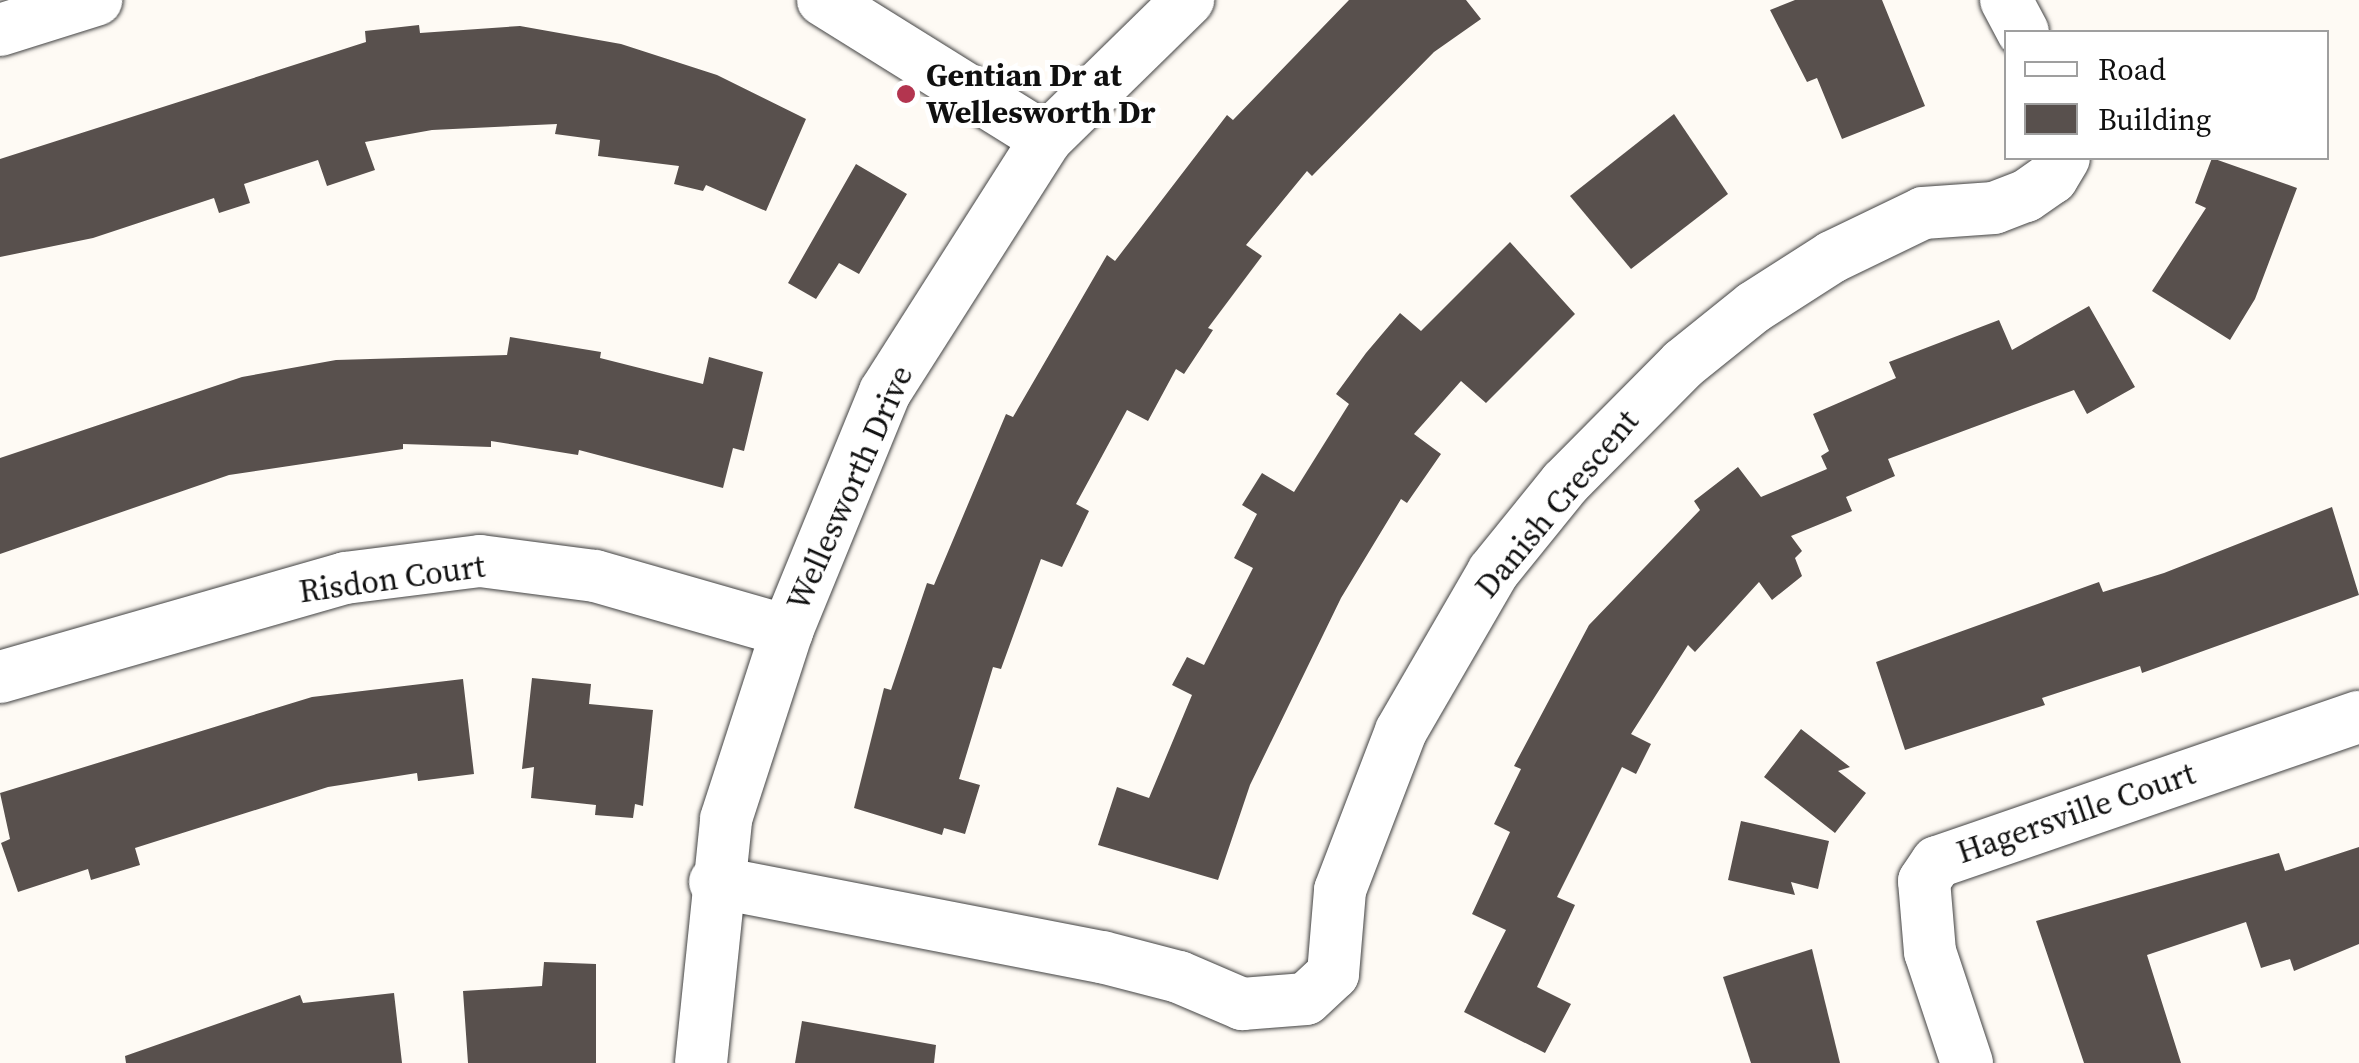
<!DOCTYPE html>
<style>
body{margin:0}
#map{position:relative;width:2359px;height:1063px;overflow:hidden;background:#fefaf4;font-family:"Source Serif 4",serif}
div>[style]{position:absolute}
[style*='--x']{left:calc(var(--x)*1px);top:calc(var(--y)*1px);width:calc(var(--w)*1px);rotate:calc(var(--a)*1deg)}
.building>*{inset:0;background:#58504d}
.roads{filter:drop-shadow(0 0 2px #434343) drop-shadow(0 0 2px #434343)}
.street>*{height:52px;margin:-26px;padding:0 26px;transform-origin:26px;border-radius:26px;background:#fff}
.dots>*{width:28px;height:28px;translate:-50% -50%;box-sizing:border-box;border:5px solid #fff;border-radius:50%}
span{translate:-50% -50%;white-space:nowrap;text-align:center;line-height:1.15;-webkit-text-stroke:10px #fff;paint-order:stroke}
.poi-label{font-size:32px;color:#101010;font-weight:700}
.left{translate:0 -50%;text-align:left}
.street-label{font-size:32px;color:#101010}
.legend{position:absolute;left:2004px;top:30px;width:325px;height:130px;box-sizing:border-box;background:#fff;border:2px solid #9f9f9f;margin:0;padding:12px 18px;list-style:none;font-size:30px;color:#101010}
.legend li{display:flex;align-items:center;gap:20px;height:50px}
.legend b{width:50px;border:2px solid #9f9f9f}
</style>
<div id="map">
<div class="building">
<i style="clip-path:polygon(1349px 0,1466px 0,1481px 19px,1434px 52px,1312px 176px,1307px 171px,1246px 245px,1262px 256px,1208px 328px,1213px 330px,1184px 374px,1176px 369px,1148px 421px,1127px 410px,1076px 504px,1089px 511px,1062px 567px,1041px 559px,1001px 669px,993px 667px,959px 779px,980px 785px,965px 834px,944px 828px,942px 835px,854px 808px,884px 688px,891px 690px,927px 583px,934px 585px,1006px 414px,1013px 417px,1107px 255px,1115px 261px,1227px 115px,1233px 120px)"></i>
<i style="clip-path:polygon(1795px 0,1882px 0,1925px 106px,1842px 139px,1817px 78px,1807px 82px,1770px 10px)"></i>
<i style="clip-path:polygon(419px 25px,420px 33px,520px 26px,621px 44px,717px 75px,806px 119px,766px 211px,706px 185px,703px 191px,674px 184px,679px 166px,598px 156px,600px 140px,555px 134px,557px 124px,432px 130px,365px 142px,375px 170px,327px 186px,318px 160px,244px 184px,250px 203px,219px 213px,214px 198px,93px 238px,0 257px,0 159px,366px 42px,365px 31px)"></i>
<i style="clip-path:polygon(1674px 114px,1728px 194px,1631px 269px,1570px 196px)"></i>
<i style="clip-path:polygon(2212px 158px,2297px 188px,2255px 299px,2230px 340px,2152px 291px,2206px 208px,2195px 203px)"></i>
<i style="clip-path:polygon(856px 164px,907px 194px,859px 274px,839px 263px,816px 299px,788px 283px)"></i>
<i style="clip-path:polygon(1510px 242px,1575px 314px,1486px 403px,1461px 381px,1414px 434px,1441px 454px,1407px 503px,1401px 499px,1341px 598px,1250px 785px,1218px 880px,1098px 845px,1117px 787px,1149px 798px,1192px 695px,1172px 685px,1187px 657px,1204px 665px,1253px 568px,1234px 558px,1257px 514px,1242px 505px,1262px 473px,1294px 492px,1349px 404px,1336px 394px,1366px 353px,1400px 313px,1421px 331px)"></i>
<i style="clip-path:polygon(2089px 306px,2135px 387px,2087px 414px,2074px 390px,1888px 459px,1895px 476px,1846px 497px,1852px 511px,1791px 536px,1802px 551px,1795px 558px,1802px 576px,1772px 600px,1759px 582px,1695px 652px,1688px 645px,1631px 734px,1651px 744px,1636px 774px,1622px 767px,1557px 897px,1575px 905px,1537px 987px,1571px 1004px,1545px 1053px,1464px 1012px,1506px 930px,1472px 914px,1510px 832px,1494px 824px,1521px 769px,1514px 766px,1589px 625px,1700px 510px,1694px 501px,1738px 467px,1761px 497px,1827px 469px,1821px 456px,1829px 451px,1813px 414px,1896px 378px,1889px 362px,1999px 320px,2012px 350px)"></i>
<i style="clip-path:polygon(510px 337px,601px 352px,600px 358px,703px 384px,709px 357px,763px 372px,744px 451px,733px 448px,723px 488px,579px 450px,578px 455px,491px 441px,491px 447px,403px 444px,403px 449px,229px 475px,0 554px,0 458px,242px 377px,336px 360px,507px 355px)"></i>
<i style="clip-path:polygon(2332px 507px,2359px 595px,2142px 673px,2140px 666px,2042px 698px,2045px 705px,1905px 750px,1876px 662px,2099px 582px,2103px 592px,2164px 573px)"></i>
<i style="clip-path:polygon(532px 678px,591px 684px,589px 704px,653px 710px,643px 806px,635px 804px,633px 818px,595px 815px,596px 805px,531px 798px,534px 767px,522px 769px)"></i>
<i style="clip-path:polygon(463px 679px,474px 774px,418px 781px,417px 773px,328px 787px,135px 848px,140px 865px,91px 880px,88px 869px,18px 892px,1px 843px,10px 839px,0 793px,312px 697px)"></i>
<i style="clip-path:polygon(1801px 729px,1850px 767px,1838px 771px,1866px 793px,1835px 833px,1764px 777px)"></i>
<i style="clip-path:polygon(1741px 821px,1829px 841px,1818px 889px,1791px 882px,1795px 895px,1728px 880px)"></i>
<i style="clip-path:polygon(2359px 847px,2359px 944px,2294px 971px,2290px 959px,2261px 968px,2246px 922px,2147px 955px,2181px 1063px,2084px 1063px,2036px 921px,2279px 853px,2285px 871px)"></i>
<i style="clip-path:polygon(1812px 949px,1840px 1063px,1751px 1063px,1723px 977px)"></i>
<i style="clip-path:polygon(544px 962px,596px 964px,596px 1063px,468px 1063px,463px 991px,542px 986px)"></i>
<i style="clip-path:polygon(394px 993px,402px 1063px,126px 1063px,125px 1056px,300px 995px,303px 1003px)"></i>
<i style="clip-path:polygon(802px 1021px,936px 1045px,934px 1063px,795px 1063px)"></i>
</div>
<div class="roads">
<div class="street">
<i style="--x:823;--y:0;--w:263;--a:31.9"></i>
<i style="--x:2006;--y:0;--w:36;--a:62"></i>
<i style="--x:0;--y:30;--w:101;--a:-17.4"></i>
<i style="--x:0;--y:677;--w:359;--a:-16"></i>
<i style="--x:345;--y:578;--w:136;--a:-7.2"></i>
<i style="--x:480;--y:561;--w:116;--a:7.4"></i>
<i style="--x:595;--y:576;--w:200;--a:16"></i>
<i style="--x:715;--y:882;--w:394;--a:11"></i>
<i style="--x:1102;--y:957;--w:80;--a:14.6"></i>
<i style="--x:1179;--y:977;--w:69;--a:23.2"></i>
<i style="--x:1242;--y:1004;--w:64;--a:-4.5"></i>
<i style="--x:1306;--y:999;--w:37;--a:-43"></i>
<i style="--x:1333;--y:974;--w:84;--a:-85.2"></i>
<i style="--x:1340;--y:890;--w:170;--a:-69"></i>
<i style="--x:1401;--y:731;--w:184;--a:-59.9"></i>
<i style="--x:1493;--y:572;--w:114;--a:-51"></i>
<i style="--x:1565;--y:483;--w:168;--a:-45.2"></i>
<i style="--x:1683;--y:364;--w:91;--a:-38.8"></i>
<i style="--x:1754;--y:307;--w:93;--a:-32.7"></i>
<i style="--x:1832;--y:257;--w:101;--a:-25.8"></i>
<i style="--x:1923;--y:213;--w:71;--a:-4"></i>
<i style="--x:1994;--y:208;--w:34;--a:-21"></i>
<i style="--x:2026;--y:196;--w:32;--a:-35"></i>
<i style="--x:2052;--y:178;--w:23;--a:-59"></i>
<i style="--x:701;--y:1063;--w:245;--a:-84.1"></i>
<i style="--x:726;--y:819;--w:198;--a:-72"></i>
<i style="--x:787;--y:631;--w:258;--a:-67.7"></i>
<i style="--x:885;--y:392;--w:300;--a:-57.5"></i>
<i style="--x:1046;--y:139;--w:199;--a:-44.4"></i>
<i style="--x:1967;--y:1063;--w:117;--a:-108.4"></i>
<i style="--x:1930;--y:952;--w:71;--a:-94.8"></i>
<i style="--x:1924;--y:881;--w:23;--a:-56"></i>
<i style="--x:1937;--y:862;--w:446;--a:-19"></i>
</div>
</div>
<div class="dots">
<i style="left:906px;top:94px;background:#b3354f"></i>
</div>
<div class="poi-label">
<span class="left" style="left:926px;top:94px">Gentian Dr at<br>Wellesworth Dr</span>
</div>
<div class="street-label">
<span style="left:850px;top:488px;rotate:-66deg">Wellesworth Drive</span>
<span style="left:1557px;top:504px;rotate:-50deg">Danish Crescent</span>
<span style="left:392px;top:579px;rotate:-8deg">Risdon Court</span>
<span style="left:2076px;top:813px;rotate:-19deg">Hagersville Court</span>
</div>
<ul class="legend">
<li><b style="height:12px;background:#fff"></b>Road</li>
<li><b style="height:28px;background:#58504d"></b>Building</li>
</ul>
</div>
